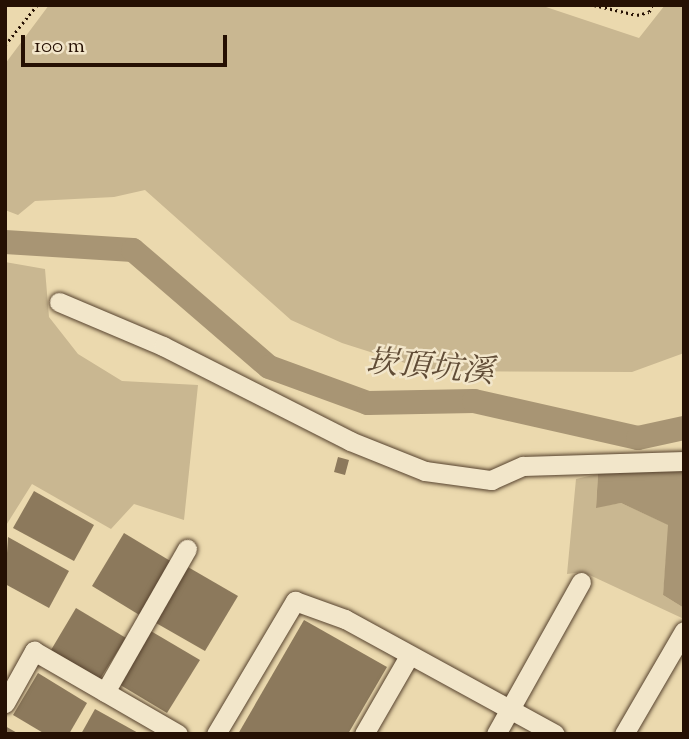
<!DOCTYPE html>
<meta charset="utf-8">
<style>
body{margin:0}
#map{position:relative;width:689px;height:739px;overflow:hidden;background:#ebd9ae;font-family:"Sorts Mill Goudy","Noto Serif TC",serif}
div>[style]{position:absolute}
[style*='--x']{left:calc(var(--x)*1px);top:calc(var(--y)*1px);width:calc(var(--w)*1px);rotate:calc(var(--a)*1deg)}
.green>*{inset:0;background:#c9b791}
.water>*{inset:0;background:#a89574}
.river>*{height:24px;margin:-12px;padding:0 12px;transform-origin:12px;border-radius:12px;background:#a89574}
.building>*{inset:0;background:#8c795c}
.path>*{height:2.5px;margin-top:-1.25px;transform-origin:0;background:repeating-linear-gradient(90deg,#251003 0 2px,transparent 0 5.5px)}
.roads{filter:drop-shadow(0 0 2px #56422e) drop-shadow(0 0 2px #56422e)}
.minor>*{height:19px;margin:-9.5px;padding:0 9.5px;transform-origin:9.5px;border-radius:9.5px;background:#f2e6ca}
span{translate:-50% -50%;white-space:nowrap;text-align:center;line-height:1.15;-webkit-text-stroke:5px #f2e6ca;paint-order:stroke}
.water-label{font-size:32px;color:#604c36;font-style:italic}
.frame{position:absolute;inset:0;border:7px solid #251003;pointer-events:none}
.scale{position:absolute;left:21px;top:35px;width:206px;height:32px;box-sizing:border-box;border:4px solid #251003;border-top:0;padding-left:9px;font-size:21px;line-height:24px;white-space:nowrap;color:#251003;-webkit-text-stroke:5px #f2e6ca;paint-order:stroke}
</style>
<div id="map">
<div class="green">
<i style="clip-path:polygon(49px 5px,540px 5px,639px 38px,665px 5px,684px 5px,684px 353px,632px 372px,430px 371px,342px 343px,291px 320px,145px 190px,114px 197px,35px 201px,18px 215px,5px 210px,5px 64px)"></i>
<i style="clip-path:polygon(5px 262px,45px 269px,49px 317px,78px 354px,122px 381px,198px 385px,184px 520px,134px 504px,111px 529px,32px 484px,5px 527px)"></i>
<i style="clip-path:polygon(598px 474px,596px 507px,621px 503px,669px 525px,663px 595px,684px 608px,684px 619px,583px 572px,567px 574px,576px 479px)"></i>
</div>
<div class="water">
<i style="clip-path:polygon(684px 464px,684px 608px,663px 595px,668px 525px,621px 503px,596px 508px,598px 474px)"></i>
</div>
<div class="river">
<i style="--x:5;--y:242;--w:128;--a:3.6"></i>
<i style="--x:133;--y:250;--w:179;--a:40.7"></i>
<i style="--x:269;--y:367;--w:105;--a:20"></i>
<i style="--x:368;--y:403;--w:106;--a:-1.1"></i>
<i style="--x:474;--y:401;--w:168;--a:12.7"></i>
<i style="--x:638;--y:438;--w:47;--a:-12.3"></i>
</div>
<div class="building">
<i style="clip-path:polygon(338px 457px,349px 460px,345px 475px,334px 472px)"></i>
<i style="clip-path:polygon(34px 491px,94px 525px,74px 561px,13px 528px)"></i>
<i style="clip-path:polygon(124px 533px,172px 562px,141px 616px,92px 586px)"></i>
<i style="clip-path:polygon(8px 537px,69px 571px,49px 608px,5px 584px)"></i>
<i style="clip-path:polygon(181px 563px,238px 596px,205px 651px,149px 619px)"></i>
<i style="clip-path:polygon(76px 608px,126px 638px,100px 679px,51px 650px)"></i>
<i style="clip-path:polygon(304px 620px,387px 667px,348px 734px,238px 734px)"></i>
<i style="clip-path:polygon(144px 627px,200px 660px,167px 713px,112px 680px)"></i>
<i style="clip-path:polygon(38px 673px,87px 703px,69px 734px,45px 734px,13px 715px)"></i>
<i style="clip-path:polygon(95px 709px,140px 734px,81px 734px)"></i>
<i style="clip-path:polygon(5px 726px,19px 734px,5px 734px)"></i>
</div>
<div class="path">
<i style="--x:594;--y:5;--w:44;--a:13.1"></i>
<i style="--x:637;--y:15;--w:12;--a:-14"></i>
<i style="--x:649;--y:12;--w:8;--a:-67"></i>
<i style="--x:5;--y:45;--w:51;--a:-51.3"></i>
</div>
<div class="roads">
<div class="minor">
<i style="--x:59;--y:302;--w:113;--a:22.9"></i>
<i style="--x:163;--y:346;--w:210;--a:26.9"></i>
<i style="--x:350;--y:441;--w:81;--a:21.8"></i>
<i style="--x:425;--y:471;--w:67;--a:7.8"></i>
<i style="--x:491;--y:480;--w:35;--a:-24"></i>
<i style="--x:523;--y:466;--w:161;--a:-1.8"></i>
<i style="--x:105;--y:692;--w:165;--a:-60.2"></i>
<i style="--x:5;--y:703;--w:60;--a:-60.9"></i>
<i style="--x:34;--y:651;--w:166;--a:30"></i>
<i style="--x:216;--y:734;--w:155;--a:-59.3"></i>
<i style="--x:295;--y:601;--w:53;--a:19.8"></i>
<i style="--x:345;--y:619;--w:239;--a:28.7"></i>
<i style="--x:364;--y:734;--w:90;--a:-60"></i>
<i style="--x:496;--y:734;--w:174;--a:-60.8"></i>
<i style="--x:624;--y:734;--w:119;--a:-59.8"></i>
</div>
</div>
<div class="water-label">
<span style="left:430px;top:369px;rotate:5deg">崁頂坑溪</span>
</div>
<div class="frame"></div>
<div class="scale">100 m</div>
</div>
